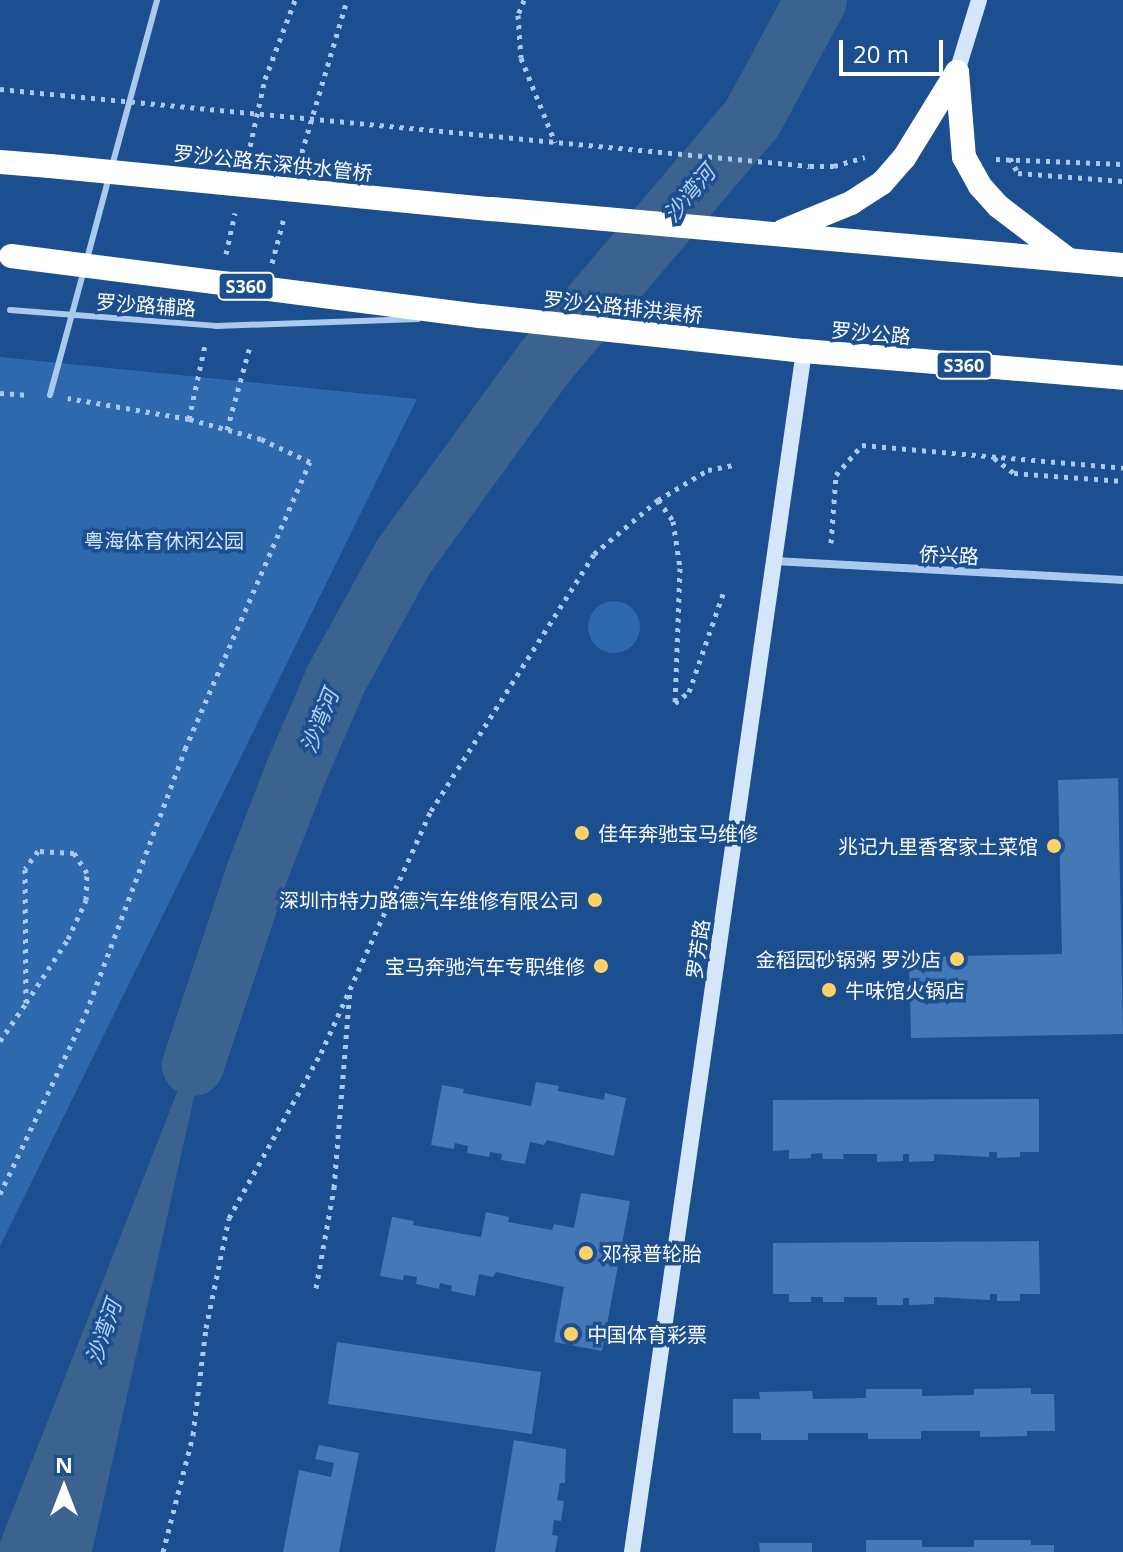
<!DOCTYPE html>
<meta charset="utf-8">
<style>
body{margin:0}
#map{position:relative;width:1123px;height:1552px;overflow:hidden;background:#1b4f8f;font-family:"Open Sans","Noto Sans SC",sans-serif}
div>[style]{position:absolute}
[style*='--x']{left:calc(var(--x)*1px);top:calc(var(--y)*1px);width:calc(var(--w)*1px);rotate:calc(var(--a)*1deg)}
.green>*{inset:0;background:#2e69ad}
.round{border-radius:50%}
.water>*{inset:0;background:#3c6290}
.river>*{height:62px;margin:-31px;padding:0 31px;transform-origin:31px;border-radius:31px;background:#3c6290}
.building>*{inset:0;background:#4478b7}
.path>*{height:5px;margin-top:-2.5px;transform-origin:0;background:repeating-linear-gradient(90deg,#a9c9ee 0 4px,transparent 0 10px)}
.lane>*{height:6px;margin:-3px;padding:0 3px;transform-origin:3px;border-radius:3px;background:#a9c9ee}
.street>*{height:8px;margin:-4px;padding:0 4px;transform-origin:4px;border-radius:4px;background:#a9c9ee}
.secondary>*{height:16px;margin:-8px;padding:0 8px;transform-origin:8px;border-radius:8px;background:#d6e6fa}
.highway>*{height:24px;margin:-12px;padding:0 12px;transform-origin:12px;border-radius:12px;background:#fff}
.path-bridge>*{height:5px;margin-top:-2.5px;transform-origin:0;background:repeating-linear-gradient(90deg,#a9c9ee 0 4px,transparent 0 10px)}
.lane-bridge>*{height:6px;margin:-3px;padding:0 3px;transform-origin:3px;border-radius:3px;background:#a9c9ee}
.highway-bridge>*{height:24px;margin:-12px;padding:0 12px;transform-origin:12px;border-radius:12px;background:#fff}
.dots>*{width:22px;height:22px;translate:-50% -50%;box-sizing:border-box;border:4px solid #1b4f8f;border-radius:50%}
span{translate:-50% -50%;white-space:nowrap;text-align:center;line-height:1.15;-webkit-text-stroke:7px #1b4f8f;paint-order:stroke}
.shield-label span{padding:2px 6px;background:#1b4f8f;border:2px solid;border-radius:6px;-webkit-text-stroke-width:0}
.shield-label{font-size:18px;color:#fff;font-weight:700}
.street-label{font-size:20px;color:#fff}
.park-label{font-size:20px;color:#cfe3fa}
.poi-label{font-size:20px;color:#fff}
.left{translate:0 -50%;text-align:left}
.right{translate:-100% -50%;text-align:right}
.water-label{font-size:22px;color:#b5d3f5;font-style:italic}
.north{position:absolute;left:24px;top:1448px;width:80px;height:80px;-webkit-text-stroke:6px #1b4f8f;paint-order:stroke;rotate:0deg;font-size:22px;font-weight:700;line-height:32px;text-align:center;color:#fff}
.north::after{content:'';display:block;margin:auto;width:28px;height:36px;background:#fff;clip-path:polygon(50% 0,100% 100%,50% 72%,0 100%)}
.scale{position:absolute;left:839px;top:40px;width:104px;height:36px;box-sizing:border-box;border:4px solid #fff;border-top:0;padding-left:10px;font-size:24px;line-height:28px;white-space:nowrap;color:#fff;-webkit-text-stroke:6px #1b4f8f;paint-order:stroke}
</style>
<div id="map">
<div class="green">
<i style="clip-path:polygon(0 357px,417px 399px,0 1246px)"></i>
<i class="round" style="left:588px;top:601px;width:52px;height:52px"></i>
</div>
<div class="water">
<i style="clip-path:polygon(219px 986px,92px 1552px,0 1552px,0 1542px)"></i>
</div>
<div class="river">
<i style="--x:193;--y:1065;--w:202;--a:-71.6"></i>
<i style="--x:257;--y:873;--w:108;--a:-68.9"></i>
<i style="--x:296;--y:772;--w:101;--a:-66.7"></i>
<i style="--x:336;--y:679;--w:141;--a:-61.1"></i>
<i style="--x:404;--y:556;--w:240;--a:-54"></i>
<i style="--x:545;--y:362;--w:319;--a:-49.6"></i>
<i style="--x:752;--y:119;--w:135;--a:-61.7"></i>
</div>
<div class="building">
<i style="clip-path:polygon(1118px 778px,1123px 1034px,911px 1038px,909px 957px,1062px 954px,1058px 780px)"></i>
<i style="clip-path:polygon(536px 1082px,559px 1086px,558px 1091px,604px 1100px,605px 1093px,626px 1098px,614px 1156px,547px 1140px,544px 1145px,530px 1142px,525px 1164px,501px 1160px,502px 1154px,490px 1152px,489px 1157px,467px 1153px,468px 1146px,455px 1143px,454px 1149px,431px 1145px,442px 1085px,464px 1089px,463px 1093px,531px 1106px)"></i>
<i style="clip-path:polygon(1039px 1099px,1039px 1152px,1020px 1152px,1020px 1157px,997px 1158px,997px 1152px,989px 1152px,989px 1157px,934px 1154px,934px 1161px,909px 1162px,909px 1154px,903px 1154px,903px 1161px,877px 1162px,877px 1154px,843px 1154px,844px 1159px,823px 1159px,822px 1153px,811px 1154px,811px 1158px,789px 1159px,789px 1150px,773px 1151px,773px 1100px)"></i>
<i style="clip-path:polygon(581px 1193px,630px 1201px,602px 1351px,554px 1342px,564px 1287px,496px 1272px,493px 1277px,479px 1274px,475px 1296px,451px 1291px,452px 1286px,440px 1283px,439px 1289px,416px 1284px,417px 1277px,404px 1275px,403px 1280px,380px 1276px,392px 1217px,414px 1221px,413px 1225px,481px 1237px,486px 1212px,509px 1217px,508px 1222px,552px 1230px,554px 1224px,574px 1228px)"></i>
<i style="clip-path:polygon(1039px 1241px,1040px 1294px,1020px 1294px,1020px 1301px,997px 1301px,997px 1294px,990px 1294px,990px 1300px,934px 1297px,934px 1304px,909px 1305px,909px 1298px,903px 1298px,903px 1305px,877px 1305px,877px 1297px,844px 1297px,844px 1302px,823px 1302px,823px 1297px,811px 1297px,811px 1302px,789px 1302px,789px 1294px,773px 1294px,773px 1243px)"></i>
<i style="clip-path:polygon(337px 1342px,541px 1372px,532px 1434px,328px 1404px)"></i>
<i style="clip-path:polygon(1031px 1388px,1031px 1394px,1054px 1394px,1055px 1431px,1027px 1431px,1027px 1436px,980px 1437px,980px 1431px,921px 1431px,921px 1439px,868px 1439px,868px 1433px,808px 1433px,808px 1440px,761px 1440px,761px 1433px,733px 1433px,733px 1399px,760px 1399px,759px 1392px,812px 1391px,813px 1399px,866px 1398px,866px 1389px,922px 1389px,922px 1396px,974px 1395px,974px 1389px)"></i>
<i style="clip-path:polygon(514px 1440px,566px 1449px,565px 1483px,560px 1483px,557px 1500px,564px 1501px,561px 1521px,554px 1520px,552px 1535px,558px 1536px,555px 1552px,495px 1552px)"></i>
<i style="clip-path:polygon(319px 1445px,359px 1453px,339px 1552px,283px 1552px,299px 1470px,331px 1477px,334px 1463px,315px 1459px)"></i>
<i style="clip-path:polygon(866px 1540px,922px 1540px,922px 1547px,974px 1547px,974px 1540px,1031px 1540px,1031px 1545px,1054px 1545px,1054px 1552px,866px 1552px)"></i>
<i style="clip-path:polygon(759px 1543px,812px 1543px,812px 1552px,760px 1552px)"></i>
</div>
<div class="path">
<i style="--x:524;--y:0;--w:16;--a:112"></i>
<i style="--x:518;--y:15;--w:43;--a:86"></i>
<i style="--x:521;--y:58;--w:91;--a:68"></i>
<i style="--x:0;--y:89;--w:61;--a:5.6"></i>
<i style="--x:248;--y:156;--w:79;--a:-77.6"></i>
<i style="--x:265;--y:79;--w:85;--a:-69.2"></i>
<i style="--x:1010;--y:158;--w:17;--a:62"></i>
<i style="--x:1018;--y:173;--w:105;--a:4.4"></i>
<i style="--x:996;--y:159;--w:127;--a:2.3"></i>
<i style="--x:299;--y:162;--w:169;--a:-73.5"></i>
<i style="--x:810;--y:166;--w:24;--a:0"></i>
<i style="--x:834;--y:166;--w:32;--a:-16"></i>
<i style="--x:226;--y:254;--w:42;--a:-77.6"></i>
<i style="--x:272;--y:263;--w:47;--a:-75.1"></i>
<i style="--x:0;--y:393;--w:30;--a:4"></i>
<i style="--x:189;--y:419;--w:76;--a:-77.8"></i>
<i style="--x:227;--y:430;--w:87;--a:-74.7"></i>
<i style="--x:994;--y:458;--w:25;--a:37"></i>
<i style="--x:1014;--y:473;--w:109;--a:4.2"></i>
<i style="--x:658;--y:500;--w:26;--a:54"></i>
<i style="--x:673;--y:521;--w:48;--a:81.5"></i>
<i style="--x:680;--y:568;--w:135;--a:92.1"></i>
<i style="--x:675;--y:703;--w:18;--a:-38"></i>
<i style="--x:689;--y:692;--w:104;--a:-70.9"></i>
<i style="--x:831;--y:543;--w:68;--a:-85.8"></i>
<i style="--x:836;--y:475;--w:40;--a:-49"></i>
<i style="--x:862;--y:445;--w:262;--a:5"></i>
<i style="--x:0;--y:1041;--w:46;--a:-55.6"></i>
<i style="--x:26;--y:1003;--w:77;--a:-56.7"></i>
<i style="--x:68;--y:939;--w:43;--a:-65.2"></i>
<i style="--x:86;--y:900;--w:27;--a:-88"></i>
<i style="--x:87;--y:873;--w:24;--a:-123"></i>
<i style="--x:74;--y:853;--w:36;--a:-177"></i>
<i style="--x:38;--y:851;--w:22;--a:126"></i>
<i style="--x:25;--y:869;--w:134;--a:89.6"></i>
<i style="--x:0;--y:1194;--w:200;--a:-64.6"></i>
<i style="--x:86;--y:1013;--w:282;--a:-69.4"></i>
<i style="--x:185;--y:749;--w:313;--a:-66.5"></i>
<i style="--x:310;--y:462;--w:54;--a:-154.9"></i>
<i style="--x:261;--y:439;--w:75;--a:-164.5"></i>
<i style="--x:189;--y:419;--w:123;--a:-170.2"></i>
<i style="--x:316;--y:1288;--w:102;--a:-79.8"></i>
<i style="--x:334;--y:1188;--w:198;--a:-85.4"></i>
<i style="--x:163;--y:1552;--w:121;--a:-75.6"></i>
<i style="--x:193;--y:1435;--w:108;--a:-83.1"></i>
<i style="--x:206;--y:1328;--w:112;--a:-78.2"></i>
<i style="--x:229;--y:1218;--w:189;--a:-60.9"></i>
<i style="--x:321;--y:1053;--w:266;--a:-65.6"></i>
<i style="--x:431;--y:811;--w:304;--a:-57.6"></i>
<i style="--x:594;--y:554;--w:84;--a:-40.2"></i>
<i style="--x:658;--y:500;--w:58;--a:-31"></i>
<i style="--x:708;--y:470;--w:26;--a:-11"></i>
</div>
<div class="lane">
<i style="--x:112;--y:166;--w:172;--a:-74.8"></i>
<i style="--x:87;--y:259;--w:85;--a:-75"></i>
<i style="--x:50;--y:395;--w:130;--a:-74.8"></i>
</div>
<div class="street">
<i style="--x:774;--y:561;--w:350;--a:3.1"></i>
</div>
<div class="secondary">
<i style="--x:957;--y:72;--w:75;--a:-73"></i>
<i style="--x:632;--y:1552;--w:1213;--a:-81.85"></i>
</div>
<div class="highway">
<i style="--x:957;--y:72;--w:85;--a:85.3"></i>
<i style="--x:964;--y:157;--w:33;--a:61"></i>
<i style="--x:980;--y:186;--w:27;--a:48"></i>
<i style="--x:998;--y:206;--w:89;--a:37.3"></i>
<i style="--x:0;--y:162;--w:50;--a:4.6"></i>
<i style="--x:492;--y:209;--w:633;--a:5.07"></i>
<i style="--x:783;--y:231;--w:74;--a:-22.4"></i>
<i style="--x:851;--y:203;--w:37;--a:-33"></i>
<i style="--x:882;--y:183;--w:33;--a:-49"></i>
<i style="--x:904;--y:158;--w:101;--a:-58.4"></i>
<i style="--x:481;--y:316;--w:325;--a:6.2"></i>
<i style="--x:804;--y:351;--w:320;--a:4.8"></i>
</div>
<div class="path-bridge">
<i style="--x:61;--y:95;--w:752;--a:5.42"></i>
</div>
<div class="lane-bridge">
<i style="--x:10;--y:310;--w:207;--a:4.4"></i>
<i style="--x:216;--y:326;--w:202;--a:-2"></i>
</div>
<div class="highway-bridge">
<i style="--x:50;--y:166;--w:444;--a:5.6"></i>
<i style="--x:11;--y:256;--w:474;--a:7.3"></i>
</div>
<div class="dots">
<i style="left:582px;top:833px;background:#ffd166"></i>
<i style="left:1054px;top:846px;background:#ffd166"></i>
<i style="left:595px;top:900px;background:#ffd166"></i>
<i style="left:957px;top:959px;background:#ffd166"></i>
<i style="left:601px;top:966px;background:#ffd166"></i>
<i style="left:829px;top:990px;background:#ffd166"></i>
<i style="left:586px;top:1253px;background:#ffd166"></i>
<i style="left:571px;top:1334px;background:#ffd166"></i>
</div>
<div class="shield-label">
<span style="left:246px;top:286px">S360</span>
<span style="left:964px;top:365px">S360</span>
</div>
<div class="street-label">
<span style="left:273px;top:163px;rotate:6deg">罗沙公路东深供水管桥</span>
<span style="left:146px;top:305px;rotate:4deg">罗沙路辅路</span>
<span style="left:623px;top:307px;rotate:6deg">罗沙公路排洪渠桥</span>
<span style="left:871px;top:333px;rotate:5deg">罗沙公路</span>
<span style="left:949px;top:555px;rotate:3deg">侨兴路</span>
<span style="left:698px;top:949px;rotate:-82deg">罗芳路</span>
</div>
<div class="park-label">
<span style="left:164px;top:540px">粤海体育休闲公园</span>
</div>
<div class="poi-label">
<span class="left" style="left:598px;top:833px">佳年奔驰宝马维修</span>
<span class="right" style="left:1038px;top:846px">兆记九里香客家土菜馆</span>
<span class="right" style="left:579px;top:900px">深圳市特力路德汽车维修有限公司</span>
<span class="right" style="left:941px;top:959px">金稻园砂锅粥 罗沙店</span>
<span class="right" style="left:585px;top:966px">宝马奔驰汽车专职维修</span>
<span class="left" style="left:845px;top:990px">牛味馆火锅店</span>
<span class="left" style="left:602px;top:1253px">邓禄普轮胎</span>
<span class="left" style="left:587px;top:1334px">中国体育彩票</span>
</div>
<div class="water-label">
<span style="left:689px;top:193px;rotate:-50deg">沙湾河</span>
<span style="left:319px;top:721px;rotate:-68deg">沙湾河</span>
<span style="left:103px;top:1332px;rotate:-71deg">沙湾河</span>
</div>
<div class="north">N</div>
<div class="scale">20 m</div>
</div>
